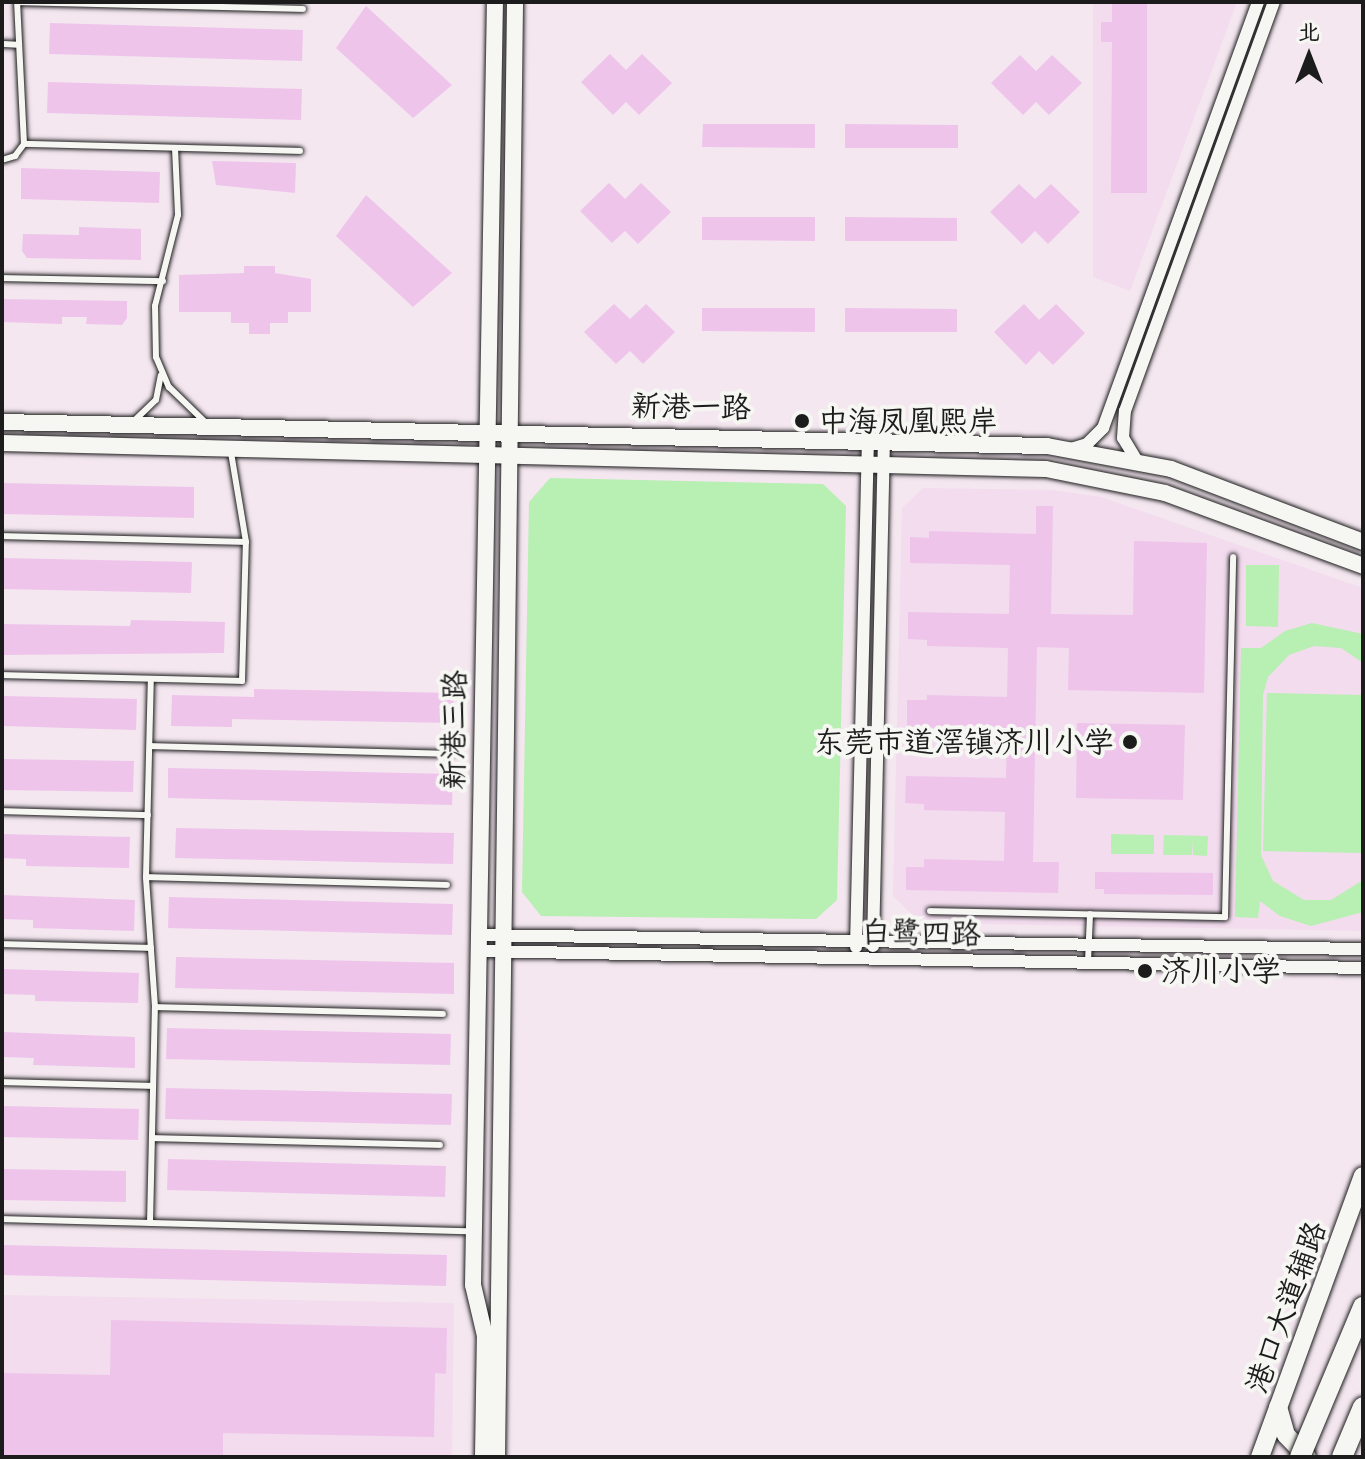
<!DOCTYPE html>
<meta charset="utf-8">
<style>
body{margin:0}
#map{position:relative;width:1365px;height:1459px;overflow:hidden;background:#f4e7f0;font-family:Itim,"LXGW WenKai TC",sans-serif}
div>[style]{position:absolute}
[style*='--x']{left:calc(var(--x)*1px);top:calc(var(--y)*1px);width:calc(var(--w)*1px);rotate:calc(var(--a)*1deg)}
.built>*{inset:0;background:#f2dcee}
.green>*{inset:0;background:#b8efb2}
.building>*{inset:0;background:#eec4eb}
.roads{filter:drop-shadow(0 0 2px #1c1c1c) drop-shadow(0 0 2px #1c1c1c)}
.service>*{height:6px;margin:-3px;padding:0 3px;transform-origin:3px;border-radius:3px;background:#f6f6f2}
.minor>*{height:12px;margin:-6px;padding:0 6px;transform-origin:6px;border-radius:6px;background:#f6f6f2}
.tertiary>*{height:16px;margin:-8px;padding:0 8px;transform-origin:8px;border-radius:8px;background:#f6f6f2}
.secondary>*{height:18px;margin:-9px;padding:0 9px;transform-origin:9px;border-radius:9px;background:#f6f6f2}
.primary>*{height:20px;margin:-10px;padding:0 10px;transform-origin:10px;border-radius:10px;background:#f6f6f2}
.bridges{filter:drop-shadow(0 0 2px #1c1c1c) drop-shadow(0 0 2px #1c1c1c)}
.primary-bridge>*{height:20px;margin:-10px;padding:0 10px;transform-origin:10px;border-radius:10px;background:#f6f6f2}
.dots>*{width:22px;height:22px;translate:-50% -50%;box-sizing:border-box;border:4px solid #f6f6f2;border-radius:50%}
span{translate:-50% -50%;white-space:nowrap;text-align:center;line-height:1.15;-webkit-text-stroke:8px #f6f6f2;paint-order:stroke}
.street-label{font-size:30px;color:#1c1c1c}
.poi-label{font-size:30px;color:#1c1c1c}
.left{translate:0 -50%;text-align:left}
.right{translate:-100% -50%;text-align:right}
.frame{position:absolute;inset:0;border:4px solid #1c1c1c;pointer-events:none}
.north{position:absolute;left:1269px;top:16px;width:80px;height:80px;-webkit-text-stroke:6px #f6f6f2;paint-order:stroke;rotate:0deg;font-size:22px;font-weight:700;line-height:32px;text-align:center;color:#1c1c1c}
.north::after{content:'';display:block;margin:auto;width:28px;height:36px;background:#1c1c1c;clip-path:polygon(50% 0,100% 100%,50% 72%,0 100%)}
</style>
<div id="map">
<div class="built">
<i style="clip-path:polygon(1093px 2px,1237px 2px,1130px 291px,1093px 277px)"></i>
<i style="clip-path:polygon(923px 488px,1053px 490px,1101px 497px,1363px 588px,1363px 931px,921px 923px,893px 896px,902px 508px)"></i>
<i style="clip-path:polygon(2px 1295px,454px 1303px,452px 1457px,2px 1457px)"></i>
</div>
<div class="green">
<i style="clip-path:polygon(550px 478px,823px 484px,846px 506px,837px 900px,816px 919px,541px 916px,522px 892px,529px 502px)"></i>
<i style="clip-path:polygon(1246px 565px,1279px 565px,1278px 627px,1246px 626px)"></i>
<i style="clip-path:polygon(1312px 623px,1363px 634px,1363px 663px,1341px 648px,1314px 646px,1289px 655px,1268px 677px,1263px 695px,1261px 855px,1273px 881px,1304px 900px,1331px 900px,1363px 880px,1363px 912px,1311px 926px,1280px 916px,1260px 901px,1258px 918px,1235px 917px,1241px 648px,1261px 648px,1285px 631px)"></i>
<i style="clip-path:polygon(1267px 693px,1363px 695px,1363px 853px,1263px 851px)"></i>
<i style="clip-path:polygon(1111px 834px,1154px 835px,1154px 854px,1111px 854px)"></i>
<i style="clip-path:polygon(1164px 835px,1208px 836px,1207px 856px,1193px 855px,1193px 839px,1192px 855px,1163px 855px)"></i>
</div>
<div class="building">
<i style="clip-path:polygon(1112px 2px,1147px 2px,1147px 193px,1111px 193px,1112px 42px,1101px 42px,1101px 22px,1112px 22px)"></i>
<i style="clip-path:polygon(366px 6px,452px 85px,413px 118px,336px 48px)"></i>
<i style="clip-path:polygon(50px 23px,303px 30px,302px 61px,49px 54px)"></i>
<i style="clip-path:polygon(610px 54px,626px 70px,642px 54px,672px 83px,639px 115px,626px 102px,613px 115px,581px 82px)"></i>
<i style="clip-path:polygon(1020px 55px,1036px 71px,1052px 55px,1082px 83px,1049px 115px,1036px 102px,1023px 115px,991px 83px)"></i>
<i style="clip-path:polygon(48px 82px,302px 89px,301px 120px,47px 113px)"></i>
<i style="clip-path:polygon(703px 124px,815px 124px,815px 148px,702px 147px)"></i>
<i style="clip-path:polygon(845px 124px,958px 125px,958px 148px,845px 148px)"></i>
<i style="clip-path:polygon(212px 161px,296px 163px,295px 193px,216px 185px)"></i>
<i style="clip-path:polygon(21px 168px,160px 172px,159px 203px,21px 199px)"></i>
<i style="clip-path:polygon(609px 183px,625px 199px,641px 183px,671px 212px,638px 244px,625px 231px,612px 243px,580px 211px)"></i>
<i style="clip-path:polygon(1019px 184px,1035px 199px,1051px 184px,1080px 212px,1048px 244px,1035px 231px,1022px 244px,990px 212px)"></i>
<i style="clip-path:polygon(366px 195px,452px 273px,413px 307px,336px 236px)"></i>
<i style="clip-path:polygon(702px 217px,815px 217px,815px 241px,702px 240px)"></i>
<i style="clip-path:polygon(845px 217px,957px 218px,957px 241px,845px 241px)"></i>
<i style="clip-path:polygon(79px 227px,141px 229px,141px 260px,27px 258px,22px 251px,23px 234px,79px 235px)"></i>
<i style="clip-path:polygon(244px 266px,275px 266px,275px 273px,311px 279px,311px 312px,288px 312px,288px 323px,270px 323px,270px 334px,249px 334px,249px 323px,231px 323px,231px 312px,179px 312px,179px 275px,244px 273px)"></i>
<i style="clip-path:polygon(2px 299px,127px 301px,127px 318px,122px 325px,86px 324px,87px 317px,62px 317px,62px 324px,2px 322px)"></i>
<i style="clip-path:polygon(614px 304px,630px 319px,646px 304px,675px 332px,643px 364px,630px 351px,616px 364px,584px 332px)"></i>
<i style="clip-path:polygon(1024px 304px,1039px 320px,1056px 304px,1085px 333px,1053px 365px,1039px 351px,1026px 365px,994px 332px)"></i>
<i style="clip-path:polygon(702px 308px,815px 308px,815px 332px,702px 331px)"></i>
<i style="clip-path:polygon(845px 308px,957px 309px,957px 332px,845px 332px)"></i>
<i style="clip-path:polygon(2px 483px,194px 487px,194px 518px,2px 514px)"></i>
<i style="clip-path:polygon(1036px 506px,1053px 506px,1051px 614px,1133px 615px,1134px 541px,1207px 543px,1204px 693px,1068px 690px,1069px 648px,1037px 647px,1033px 862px,1059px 862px,1058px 893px,906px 890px,906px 867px,924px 867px,924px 859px,1004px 861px,1005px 812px,924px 810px,924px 804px,905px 803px,906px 776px,1006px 778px,1007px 730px,907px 727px,907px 700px,927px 700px,927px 695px,1007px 697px,1008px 648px,927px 646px,927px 640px,908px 639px,908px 612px,1009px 614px,1010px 565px,910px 563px,910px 537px,929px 538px,929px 531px,1036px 534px)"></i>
<i style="clip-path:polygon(2px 558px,192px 562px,191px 593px,2px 589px)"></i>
<i style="clip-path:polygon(131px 620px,225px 622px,224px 653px,2px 655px,2px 624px,130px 626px)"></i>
<i style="clip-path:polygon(254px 689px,454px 693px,453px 723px,232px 719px,232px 727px,171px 726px,172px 695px,254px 697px)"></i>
<i style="clip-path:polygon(2px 696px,137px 699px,136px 730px,2px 726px)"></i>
<i style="clip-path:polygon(1077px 723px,1185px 725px,1183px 800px,1076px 798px)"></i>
<i style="clip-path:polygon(2px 759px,134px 761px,133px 792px,2px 790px)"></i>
<i style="clip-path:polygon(168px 768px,453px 774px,452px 805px,168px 798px)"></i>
<i style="clip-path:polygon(176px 828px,454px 833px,453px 864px,175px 858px)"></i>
<i style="clip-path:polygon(2px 834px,130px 837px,129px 868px,26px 866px,26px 859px,2px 858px)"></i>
<i style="clip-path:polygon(1095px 872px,1213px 873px,1213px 895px,1104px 894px,1104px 889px,1095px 889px)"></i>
<i style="clip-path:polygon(2px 895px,135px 900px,134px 931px,33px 928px,33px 920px,2px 919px)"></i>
<i style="clip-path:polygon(169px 897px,453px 904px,452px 935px,168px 928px)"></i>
<i style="clip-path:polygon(176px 957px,454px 963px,454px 994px,175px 988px)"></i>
<i style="clip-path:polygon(2px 969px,139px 973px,138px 1003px,35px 1001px,35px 995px,2px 994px)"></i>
<i style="clip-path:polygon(167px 1028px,451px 1034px,450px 1065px,166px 1059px)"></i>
<i style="clip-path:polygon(2px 1032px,135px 1037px,135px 1068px,33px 1065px,34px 1058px,2px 1057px)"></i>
<i style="clip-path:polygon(166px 1088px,452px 1094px,451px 1125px,165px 1119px)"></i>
<i style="clip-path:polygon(2px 1106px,139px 1109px,138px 1140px,2px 1137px)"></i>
<i style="clip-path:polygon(168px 1159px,446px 1166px,445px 1197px,167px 1190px)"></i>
<i style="clip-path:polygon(2px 1169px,126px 1171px,126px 1202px,2px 1200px)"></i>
<i style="clip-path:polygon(2px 1245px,447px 1255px,446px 1286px,2px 1275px)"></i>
<i style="clip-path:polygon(111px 1320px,447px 1328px,446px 1374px,435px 1373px,434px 1437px,223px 1433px,223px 1457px,2px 1457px,2px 1373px,110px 1375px)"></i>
</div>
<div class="roads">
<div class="service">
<i style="--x:2;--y:44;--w:17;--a:3"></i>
<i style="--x:175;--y:148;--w:67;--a:87.4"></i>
<i style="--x:178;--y:215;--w:94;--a:104.2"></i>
<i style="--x:155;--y:306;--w:51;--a:88.9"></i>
<i style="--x:156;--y:357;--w:33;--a:67"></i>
<i style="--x:169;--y:387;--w:49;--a:44.2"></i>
<i style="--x:300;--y:151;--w:276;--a:-178.5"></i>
<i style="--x:24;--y:144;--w:142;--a:-92.8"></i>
<i style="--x:17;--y:2;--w:286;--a:1.4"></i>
<i style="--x:2;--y:160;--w:14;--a:-17"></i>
<i style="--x:15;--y:156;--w:15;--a:-53"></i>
<i style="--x:2;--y:278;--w:161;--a:1.1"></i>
<i style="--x:134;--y:421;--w:30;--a:-44"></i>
<i style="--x:156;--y:400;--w:25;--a:-79"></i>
<i style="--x:2;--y:536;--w:244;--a:1.4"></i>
<i style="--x:2;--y:675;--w:240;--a:1.4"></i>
<i style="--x:242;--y:681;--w:139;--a:-88.4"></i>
<i style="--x:246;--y:542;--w:91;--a:-99.5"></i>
<i style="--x:150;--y:746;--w:301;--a:1.5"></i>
<i style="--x:2;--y:811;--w:146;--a:1.6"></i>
<i style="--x:146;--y:877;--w:301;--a:1.5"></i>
<i style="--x:930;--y:911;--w:295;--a:1.2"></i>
<i style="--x:1225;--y:917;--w:360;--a:-88.7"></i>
<i style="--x:2;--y:944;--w:149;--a:1.5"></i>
<i style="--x:1088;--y:962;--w:48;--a:-87.6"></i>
<i style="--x:155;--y:1007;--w:288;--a:1.4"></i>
<i style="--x:2;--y:1082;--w:151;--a:1.5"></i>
<i style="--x:152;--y:1138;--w:288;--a:1.4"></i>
<i style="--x:2;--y:1219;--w:472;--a:1.5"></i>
<i style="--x:150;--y:1223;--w:216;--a:-88.7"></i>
<i style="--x:155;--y:1007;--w:130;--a:-94"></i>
<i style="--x:146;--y:877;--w:198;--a:-88.6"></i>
</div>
<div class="minor">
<i style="--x:1071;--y:449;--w:17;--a:-17"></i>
<i style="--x:1087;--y:444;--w:23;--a:-45"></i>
<i style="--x:1103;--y:428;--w:453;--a:-70"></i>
<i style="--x:1137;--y:461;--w:27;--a:-121"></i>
<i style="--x:1123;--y:438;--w:27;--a:-86"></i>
<i style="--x:1125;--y:411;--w:435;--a:-70"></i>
<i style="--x:479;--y:935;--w:884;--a:0.91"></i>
<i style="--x:873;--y:946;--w:507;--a:-88.76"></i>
<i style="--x:856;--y:947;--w:508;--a:-88.65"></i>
<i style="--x:478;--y:951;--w:885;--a:1.1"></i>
</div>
<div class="tertiary">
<i style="--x:2;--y:422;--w:1045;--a:1.32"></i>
<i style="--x:1047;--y:446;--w:126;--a:10.5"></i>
<i style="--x:1171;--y:469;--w:205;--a:20.8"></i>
<i style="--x:2;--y:443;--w:1044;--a:1.43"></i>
<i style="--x:1046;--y:469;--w:121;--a:11.4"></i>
<i style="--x:1165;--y:493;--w:211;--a:20.2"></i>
<i style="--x:483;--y:1457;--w:121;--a:-89.1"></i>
<i style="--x:485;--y:1336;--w:52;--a:-103.2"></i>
<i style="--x:473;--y:1285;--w:1283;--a:-89.02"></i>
<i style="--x:497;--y:1457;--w:1455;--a:-89.29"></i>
</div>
<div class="secondary">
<i style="--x:1278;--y:1407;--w:29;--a:74"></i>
<i style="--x:1286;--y:1435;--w:30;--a:46"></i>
<i style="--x:1260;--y:1457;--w:299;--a:-69.9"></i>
</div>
<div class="primary">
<i style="--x:1342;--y:1457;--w:54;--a:-67.2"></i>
</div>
</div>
<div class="bridges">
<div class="primary-bridge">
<i style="--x:1300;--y:1457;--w:163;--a:-67.2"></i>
</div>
</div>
<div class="dots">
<i style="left:802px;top:421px;background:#1c1c1c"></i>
<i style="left:1130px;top:742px;background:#1c1c1c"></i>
<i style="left:1145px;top:971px;background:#1c1c1c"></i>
</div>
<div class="street-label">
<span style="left:691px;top:407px;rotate:1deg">新港一路</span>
<span style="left:454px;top:730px;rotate:-89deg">新港三路</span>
<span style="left:921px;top:933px;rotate:1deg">白鹭四路</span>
<span style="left:1286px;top:1307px;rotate:-70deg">港口大道辅路</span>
</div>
<div class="poi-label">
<span class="left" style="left:818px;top:421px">中海凤凰熙岸</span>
<span class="right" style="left:1114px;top:742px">东莞市道滘镇济川小学</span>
<span class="left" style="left:1161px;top:971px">济川小学</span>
</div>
<div class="frame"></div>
<div class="north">北</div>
</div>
